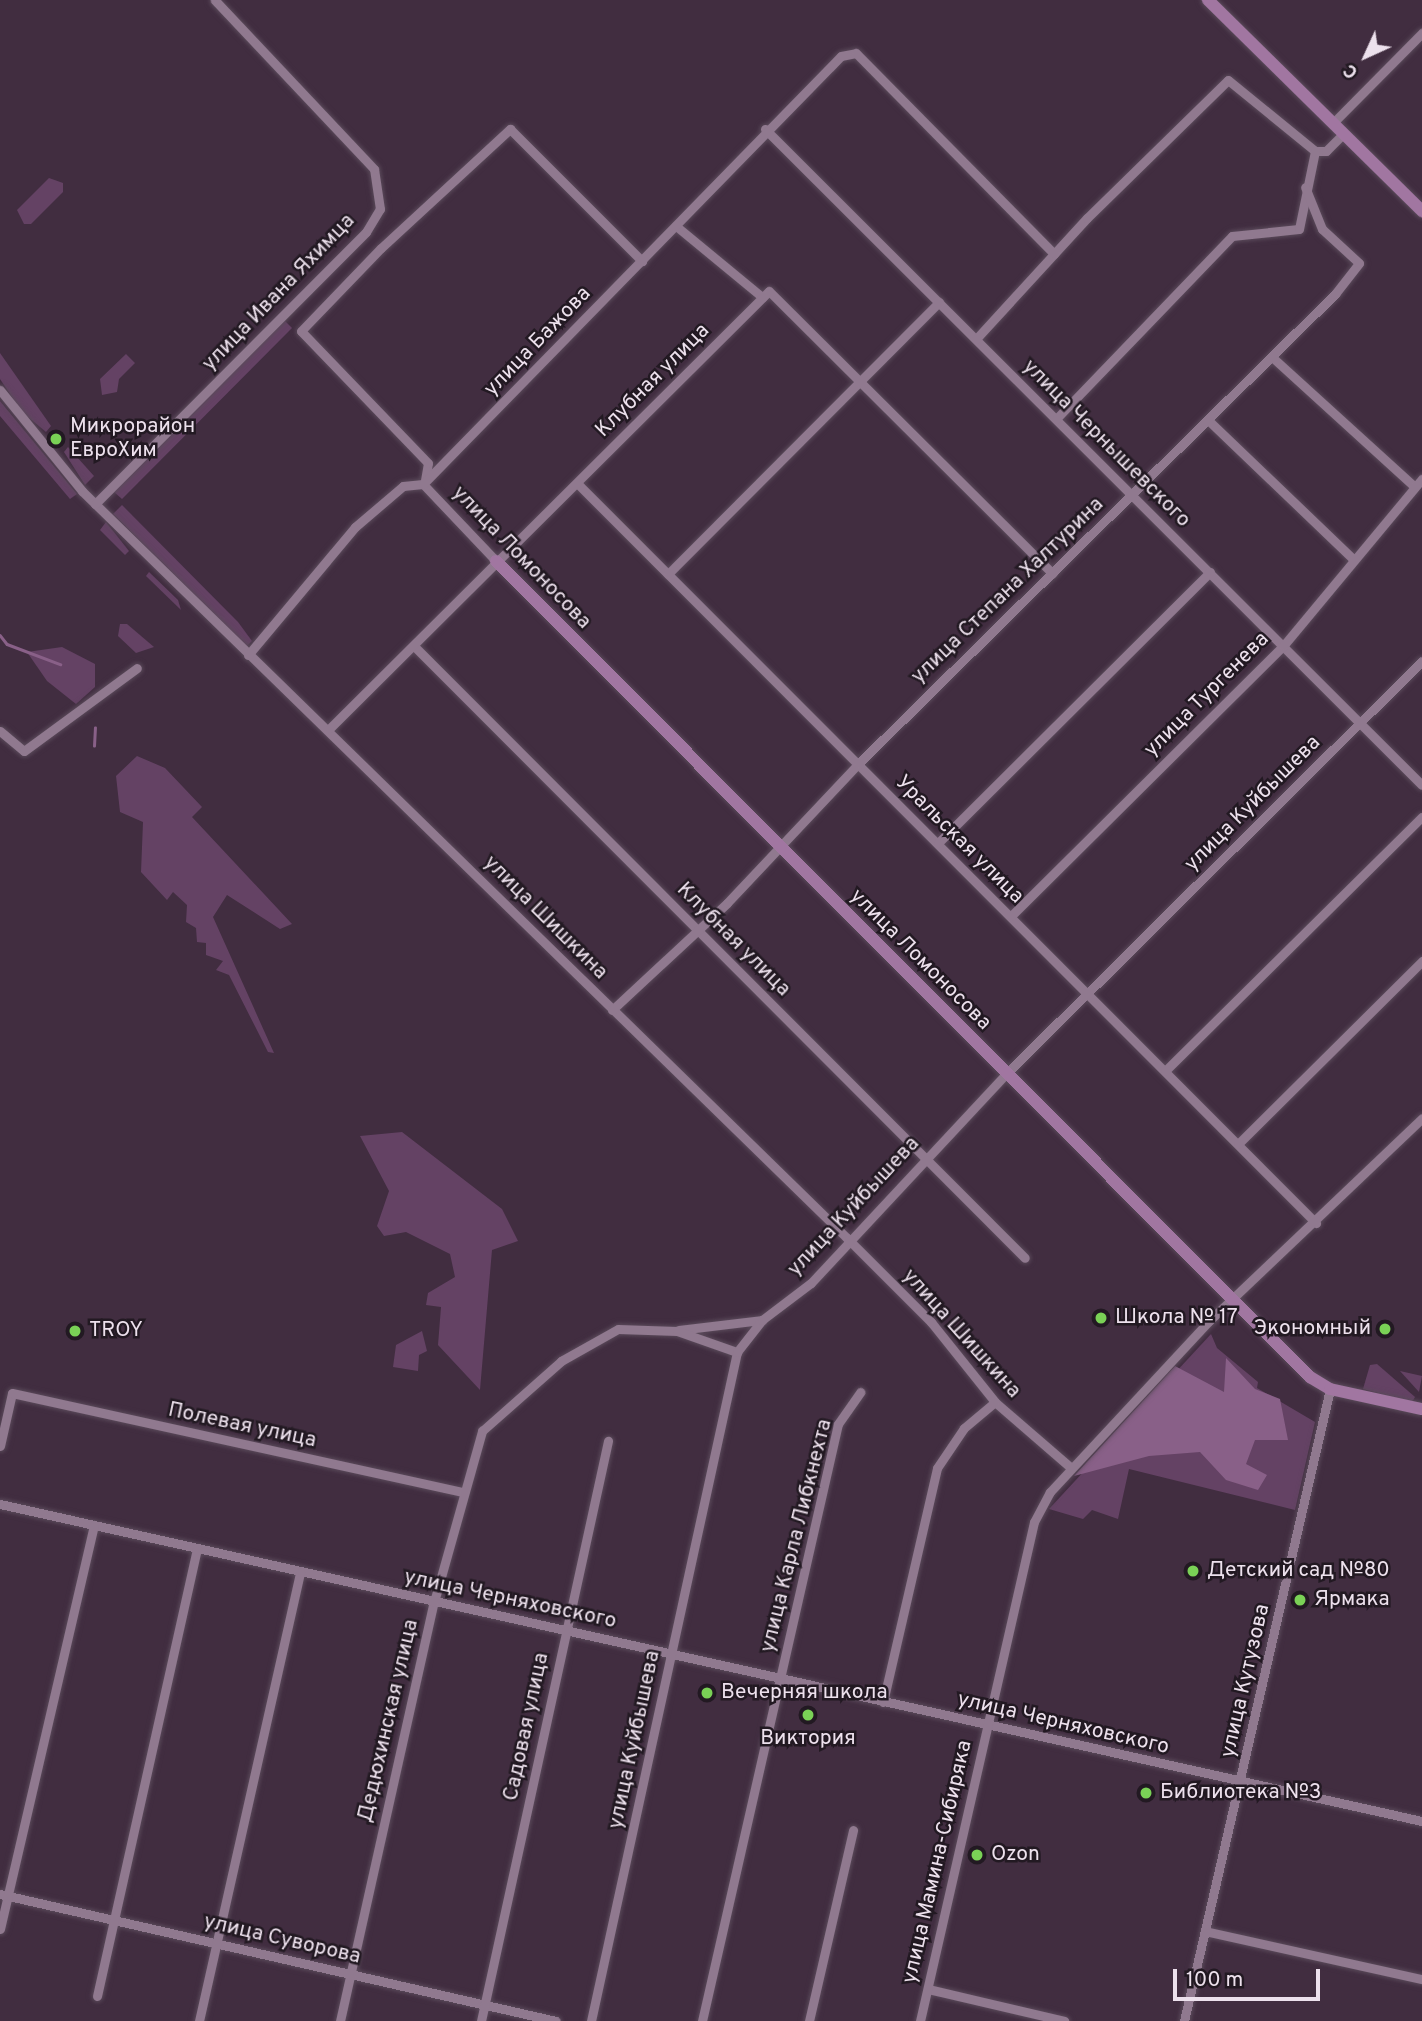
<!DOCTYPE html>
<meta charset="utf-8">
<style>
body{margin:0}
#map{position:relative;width:1422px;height:2021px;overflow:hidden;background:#412d40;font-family:Overpass,sans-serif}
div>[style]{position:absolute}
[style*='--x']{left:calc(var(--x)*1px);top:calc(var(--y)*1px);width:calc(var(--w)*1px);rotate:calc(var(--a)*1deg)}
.green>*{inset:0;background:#644264}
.forest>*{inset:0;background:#896088}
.stream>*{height:2.5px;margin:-1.25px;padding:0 1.25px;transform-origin:1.25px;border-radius:1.25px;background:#896088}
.roads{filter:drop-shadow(0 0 2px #5a4a5a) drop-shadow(0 0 2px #5a4a5a)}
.street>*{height:9px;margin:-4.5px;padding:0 4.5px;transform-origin:4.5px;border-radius:4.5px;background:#90798f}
.secondary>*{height:12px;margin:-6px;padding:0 6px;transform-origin:6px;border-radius:6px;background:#a176a1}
.dots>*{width:19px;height:19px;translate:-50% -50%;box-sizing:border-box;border:4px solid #221922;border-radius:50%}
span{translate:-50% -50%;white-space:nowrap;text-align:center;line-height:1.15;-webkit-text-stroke:5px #221922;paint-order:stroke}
.street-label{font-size:21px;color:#ede1ed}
.poi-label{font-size:21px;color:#ede1ed}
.left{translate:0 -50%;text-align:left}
.right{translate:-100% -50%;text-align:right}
.north{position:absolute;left:1331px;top:21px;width:70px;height:70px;-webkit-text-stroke:5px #221922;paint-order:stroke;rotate:225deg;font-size:19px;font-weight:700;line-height:28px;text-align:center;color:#ede1ed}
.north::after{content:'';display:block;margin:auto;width:24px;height:32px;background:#ede1ed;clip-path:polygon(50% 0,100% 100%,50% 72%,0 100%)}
.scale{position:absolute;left:1173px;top:1969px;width:147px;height:32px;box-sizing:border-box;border:4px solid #ede1ed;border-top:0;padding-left:9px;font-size:21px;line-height:24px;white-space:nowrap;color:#ede1ed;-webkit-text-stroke:5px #221922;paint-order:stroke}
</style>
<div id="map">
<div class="green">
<i style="clip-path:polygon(49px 178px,63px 183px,63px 192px,31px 224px,24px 224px,17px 210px)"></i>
<i style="clip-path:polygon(285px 321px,292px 328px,122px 499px,114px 492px)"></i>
<i style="clip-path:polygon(0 353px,51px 426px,46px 432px,22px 412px,0 379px)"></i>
<i style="clip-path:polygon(126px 354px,135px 363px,119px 379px,117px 392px,102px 395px,100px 379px)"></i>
<i style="clip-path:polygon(0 401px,77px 494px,70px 499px,0 416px)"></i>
<i style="clip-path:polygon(68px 447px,94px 476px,85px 485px,64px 452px)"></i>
<i style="clip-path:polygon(122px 505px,238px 622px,252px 641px,247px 646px,113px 514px)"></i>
<i style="clip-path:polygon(106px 522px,129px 551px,125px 555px,100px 530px)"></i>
<i style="clip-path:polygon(149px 572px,178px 600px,181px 610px,146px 576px)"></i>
<i style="clip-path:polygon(120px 624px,127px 624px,154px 647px,136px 653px,118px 636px)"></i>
<i style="clip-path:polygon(62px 647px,95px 664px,95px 687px,76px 704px,47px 681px,27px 652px)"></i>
<i style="clip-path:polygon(137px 756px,165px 768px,202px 807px,192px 817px,292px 924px,280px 929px,227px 895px,213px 917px,274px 1053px,268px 1052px,229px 975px,216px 970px,223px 961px,206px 955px,206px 943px,197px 942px,196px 928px,186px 922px,187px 905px,173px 892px,167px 900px,141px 872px,143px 822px,120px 812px,116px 776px)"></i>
<i style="clip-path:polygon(402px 1132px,502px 1209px,518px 1241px,492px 1250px,480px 1390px,438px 1345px,441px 1307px,426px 1305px,428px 1293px,455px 1277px,450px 1254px,406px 1232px,384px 1236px,377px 1226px,389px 1191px,360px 1136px)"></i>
<i style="clip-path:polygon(422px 1331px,427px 1351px,419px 1355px,418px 1371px,393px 1367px,396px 1345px)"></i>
<i style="clip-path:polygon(1211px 1334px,1217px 1348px,1258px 1382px,1257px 1388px,1315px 1422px,1295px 1510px,1129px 1469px,1118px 1519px,1092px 1510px,1083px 1519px,1049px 1509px)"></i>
<i style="clip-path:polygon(1377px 1364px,1415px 1397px,1412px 1402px,1363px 1389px,1370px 1365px)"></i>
<i style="clip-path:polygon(1400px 1371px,1422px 1376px,1419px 1392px)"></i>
</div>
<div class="forest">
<i style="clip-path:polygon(1226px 1358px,1255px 1389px,1280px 1399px,1288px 1440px,1255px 1440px,1246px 1464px,1267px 1475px,1258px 1490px,1226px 1480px,1200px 1452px,1149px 1456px,1074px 1476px,1175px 1366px,1224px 1392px)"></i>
</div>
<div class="stream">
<i style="--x:0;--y:635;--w:11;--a:52"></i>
<i style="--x:7;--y:644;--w:57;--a:20.7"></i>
<i style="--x:94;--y:746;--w:18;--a:-87"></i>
</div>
<div class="roads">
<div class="street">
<i style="--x:1333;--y:123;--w:127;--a:-45.3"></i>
<i style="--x:765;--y:129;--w:928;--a:44.96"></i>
<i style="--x:676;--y:226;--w:112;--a:39.5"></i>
<i style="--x:976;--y:339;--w:164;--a:-47.5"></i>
<i style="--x:1087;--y:218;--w:197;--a:-44.4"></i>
<i style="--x:1228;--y:80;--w:112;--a:39.2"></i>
<i style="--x:1315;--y:151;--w:11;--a:0"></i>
<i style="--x:1326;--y:151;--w:25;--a:-45"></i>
<i style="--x:1272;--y:357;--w:193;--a:42.3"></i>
<i style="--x:0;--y:390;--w:130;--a:50.9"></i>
<i style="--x:82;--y:491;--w:1069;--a:44.32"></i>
<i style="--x:847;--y:1238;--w:119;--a:45"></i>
<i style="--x:931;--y:1322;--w:102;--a:51.3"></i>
<i style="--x:995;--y:1402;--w:99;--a:40.9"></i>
<i style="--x:1056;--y:419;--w:254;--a:-46.1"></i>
<i style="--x:1232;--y:236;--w:67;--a:-6"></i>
<i style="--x:1299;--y:229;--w:80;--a:-78.4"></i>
<i style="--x:1208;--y:420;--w:201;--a:43.8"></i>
<i style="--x:425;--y:480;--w:17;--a:-80"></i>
<i style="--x:428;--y:463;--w:183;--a:-133.9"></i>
<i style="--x:301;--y:331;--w:115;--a:-46.1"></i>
<i style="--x:381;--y:248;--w:176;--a:-42.7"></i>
<i style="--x:510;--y:129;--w:187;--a:45"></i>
<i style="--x:577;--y:483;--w:1046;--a:45.04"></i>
<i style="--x:423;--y:484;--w:106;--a:46.5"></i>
<i style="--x:95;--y:504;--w:384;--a:-45.1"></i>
<i style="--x:366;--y:232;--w:27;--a:-59"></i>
<i style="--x:380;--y:209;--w:40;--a:-98.5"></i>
<i style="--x:374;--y:169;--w:232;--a:-133.3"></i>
<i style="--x:668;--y:574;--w:384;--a:-45.1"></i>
<i style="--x:415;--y:647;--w:863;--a:45.05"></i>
<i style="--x:248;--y:655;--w:167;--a:-50.1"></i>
<i style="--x:355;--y:527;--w:63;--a:-40.5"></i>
<i style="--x:403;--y:486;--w:20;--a:-6"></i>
<i style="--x:423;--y:484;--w:598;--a:-45.68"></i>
<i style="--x:841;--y:56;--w:15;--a:-11"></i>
<i style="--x:856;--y:53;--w:282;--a:45.4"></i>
<i style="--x:330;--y:728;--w:619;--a:-44.87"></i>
<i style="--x:769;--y:291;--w:400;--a:44.9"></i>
<i style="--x:0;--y:731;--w:31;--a:40"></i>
<i style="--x:24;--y:751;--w:140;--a:-36.3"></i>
<i style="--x:938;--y:843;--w:384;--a:-44.9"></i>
<i style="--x:1011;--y:916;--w:385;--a:-44.8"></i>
<i style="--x:1284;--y:645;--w:216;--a:-50.3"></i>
<i style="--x:612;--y:1010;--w:157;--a:-42.9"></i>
<i style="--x:727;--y:903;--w:191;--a:-46.7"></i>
<i style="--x:858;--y:764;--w:670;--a:-44.58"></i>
<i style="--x:1335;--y:294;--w:39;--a:-52"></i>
<i style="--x:1359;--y:263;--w:50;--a:-137.4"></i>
<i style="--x:1322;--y:229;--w:45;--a:-112"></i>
<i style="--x:1165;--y:1071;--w:361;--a:-44.7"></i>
<i style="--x:1238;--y:1144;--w:260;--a:-44.8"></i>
<i style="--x:679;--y:1330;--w:84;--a:-6.9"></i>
<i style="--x:0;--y:1446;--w:54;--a:-77.2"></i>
<i style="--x:12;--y:1393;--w:463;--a:12.4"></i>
<i style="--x:0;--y:1504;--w:1457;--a:12.57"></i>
<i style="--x:883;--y:1702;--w:240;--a:-77"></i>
<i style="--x:937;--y:1468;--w:48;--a:-56"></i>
<i style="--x:964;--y:1428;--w:40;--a:-40"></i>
<i style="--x:0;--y:1894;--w:570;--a:12.87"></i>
<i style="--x:0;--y:1929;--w:415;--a:-76.9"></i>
<i style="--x:1205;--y:1931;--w:222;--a:12.5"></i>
<i style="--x:928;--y:1989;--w:140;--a:13.2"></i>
<i style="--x:97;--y:1996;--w:459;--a:-77.4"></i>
<i style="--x:199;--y:2021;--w:460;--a:-77.3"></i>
<i style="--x:340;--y:2021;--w:429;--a:-77.4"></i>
<i style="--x:434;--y:1602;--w:178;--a:-74.3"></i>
<i style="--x:482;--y:1431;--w:106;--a:-41.5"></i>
<i style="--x:561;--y:1361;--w:65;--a:-29.3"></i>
<i style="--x:618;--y:1329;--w:59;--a:1.9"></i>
<i style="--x:677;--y:1331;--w:64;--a:19.3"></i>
<i style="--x:481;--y:2021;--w:594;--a:-77.65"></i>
<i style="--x:591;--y:2021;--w:685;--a:-77.69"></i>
<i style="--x:737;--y:1352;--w:41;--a:-52"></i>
<i style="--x:762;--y:1320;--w:61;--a:-37.1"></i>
<i style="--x:811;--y:1283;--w:286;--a:-47"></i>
<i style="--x:1006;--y:1074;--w:586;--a:-44.79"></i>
<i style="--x:702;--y:2021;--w:612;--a:-77.17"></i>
<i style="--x:838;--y:1424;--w:39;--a:-55"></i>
<i style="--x:809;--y:2021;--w:196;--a:-77"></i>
<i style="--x:920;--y:2021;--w:512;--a:-77.13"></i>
<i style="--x:1034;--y:1522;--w:34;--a:-62"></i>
<i style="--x:1050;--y:1492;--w:233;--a:-47.1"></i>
<i style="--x:1209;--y:1321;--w:294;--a:-43.6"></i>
<i style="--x:1184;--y:2021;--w:649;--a:-76.99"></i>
</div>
<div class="secondary">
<i style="--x:1208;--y:0;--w:301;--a:44.6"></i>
<i style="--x:496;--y:561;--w:1153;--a:45.07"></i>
<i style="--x:1310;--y:1377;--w:23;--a:31"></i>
<i style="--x:1330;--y:1389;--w:94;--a:12.3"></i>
</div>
</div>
<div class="dots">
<i style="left:56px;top:439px;background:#7ad156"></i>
<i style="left:1101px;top:1318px;background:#7ad156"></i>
<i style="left:1385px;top:1329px;background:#7ad156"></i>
<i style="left:75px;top:1331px;background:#7ad156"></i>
<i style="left:1193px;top:1571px;background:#7ad156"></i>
<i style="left:1300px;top:1600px;background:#7ad156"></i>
<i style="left:707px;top:1693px;background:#7ad156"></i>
<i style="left:808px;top:1715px;background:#7ad156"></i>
<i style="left:1146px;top:1793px;background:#7ad156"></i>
<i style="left:977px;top:1855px;background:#7ad156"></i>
</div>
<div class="street-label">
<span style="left:279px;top:293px;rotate:-46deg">улица Ивана Яхимца</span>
<span style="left:538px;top:342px;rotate:-46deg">улица Бажова</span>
<span style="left:653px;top:381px;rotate:-45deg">Клубная улица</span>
<span style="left:1106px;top:444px;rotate:45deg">улица Чернышевского</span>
<span style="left:521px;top:558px;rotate:46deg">улица Ломоносова</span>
<span style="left:1008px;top:591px;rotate:-44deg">улица Степана Халтурина</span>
<span style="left:1207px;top:695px;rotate:-45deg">улица Тургенева</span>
<span style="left:1253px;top:804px;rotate:-45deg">улица Куйбышева</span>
<span style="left:959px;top:840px;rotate:45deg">Уральская улица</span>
<span style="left:545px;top:918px;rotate:45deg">улица Шишкина</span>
<span style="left:733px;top:940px;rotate:45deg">Клубная улица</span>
<span style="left:920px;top:960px;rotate:45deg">улица Ломоносова</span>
<span style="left:854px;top:1207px;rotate:-47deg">улица Куйбышева</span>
<span style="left:961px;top:1334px;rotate:48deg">улица Шишкина</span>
<span style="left:242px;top:1426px;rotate:12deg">Полевая улица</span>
<span style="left:797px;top:1536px;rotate:-76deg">улица Карла Либкнехта</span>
<span style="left:510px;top:1600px;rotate:12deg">улица Черняховского</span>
<span style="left:1246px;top:1681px;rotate:-77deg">улица Кутузова</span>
<span style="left:389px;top:1721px;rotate:-77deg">Дедюхинская улица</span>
<span style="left:1063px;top:1724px;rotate:13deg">улица Черняховского</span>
<span style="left:527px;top:1727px;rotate:-78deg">Садовая улица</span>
<span style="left:635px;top:1740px;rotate:-78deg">улица Куйбышева</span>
<span style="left:938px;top:1862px;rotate:-77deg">улица Мамина-Сибиряка</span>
<span style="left:282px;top:1940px;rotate:13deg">улица Суворова</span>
</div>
<div class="poi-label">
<span class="left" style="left:70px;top:439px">Микрорайон<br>ЕвроХим</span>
<span class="left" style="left:1115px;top:1318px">Школа № 17</span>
<span class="right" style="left:1371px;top:1329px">Экономный</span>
<span class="left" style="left:89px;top:1331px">TROY</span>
<span class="left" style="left:1207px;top:1571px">Детский сад №80</span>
<span class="left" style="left:1314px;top:1600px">Ярмака</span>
<span class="left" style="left:721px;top:1693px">Вечерняя школа</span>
<span style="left:808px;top:1739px">Виктория</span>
<span class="left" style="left:1160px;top:1793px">Библиотека №3</span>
<span class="left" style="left:991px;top:1855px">Ozon</span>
</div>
<div class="north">С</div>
<div class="scale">100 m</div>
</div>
